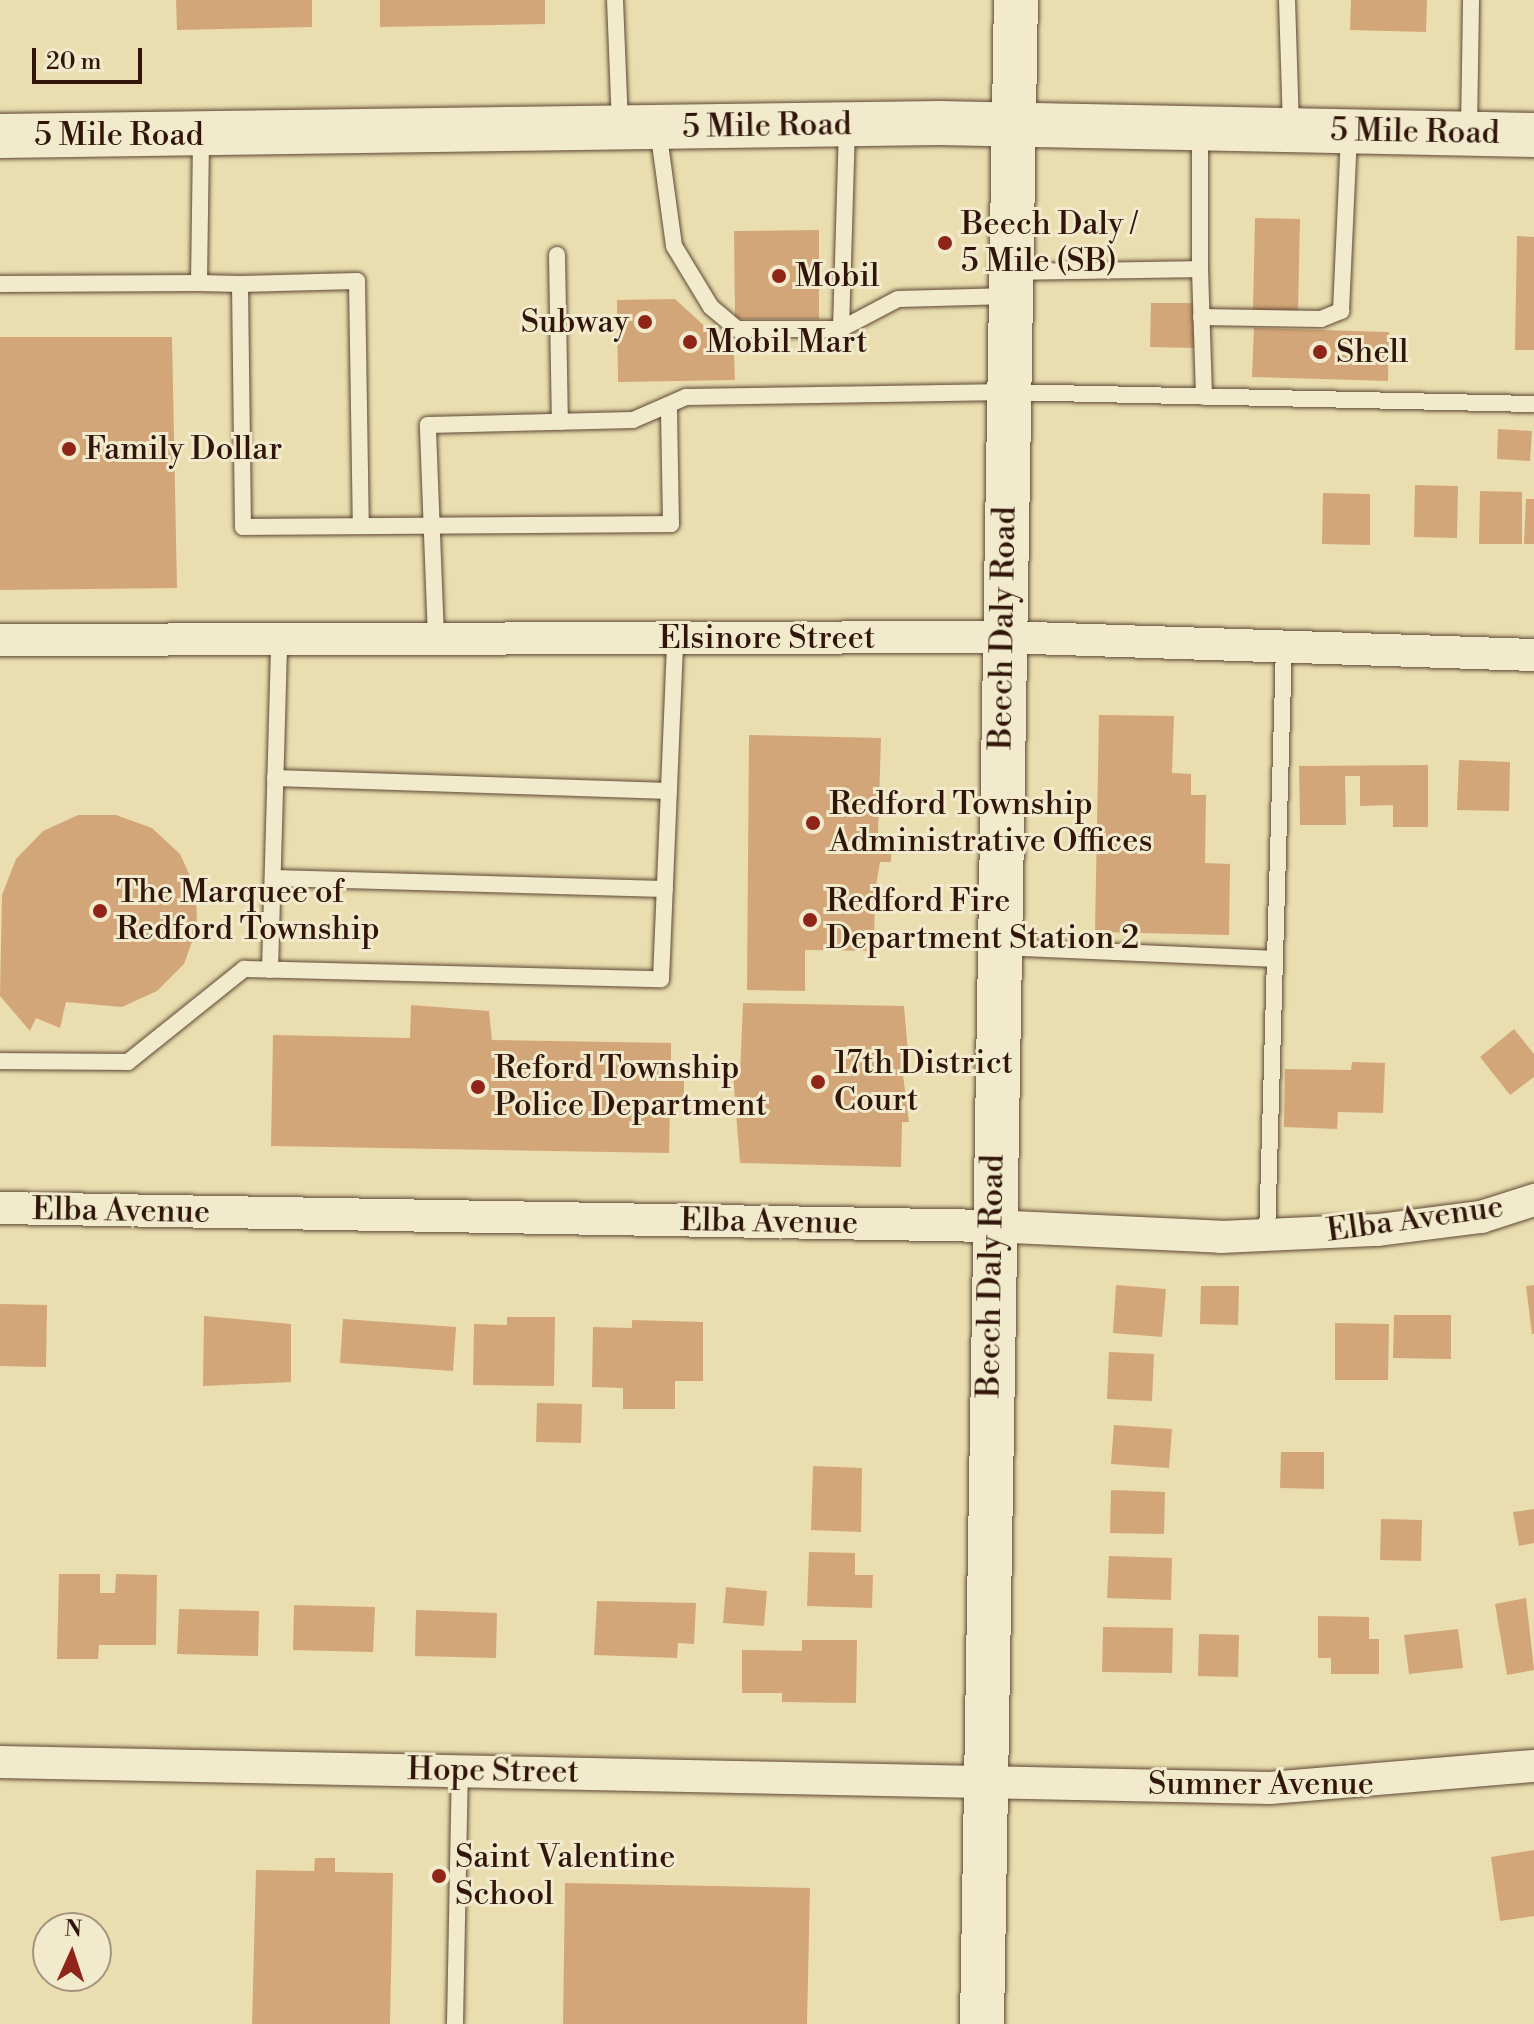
<!DOCTYPE html>
<style>
body{margin:0}
#map{position:relative;width:1534px;height:2024px;overflow:hidden;background:#eadeb0;font-family:"Libre Bodoni",serif}
div>[style]{position:absolute}
[style*='--x']{left:calc(var(--x)*1px);top:calc(var(--y)*1px);width:calc(var(--w)*1px);rotate:calc(var(--a)*1deg)}
.building>*{inset:0;background:#d3a679}
.roads{filter:drop-shadow(0 0 2px #5f4734) drop-shadow(0 0 2px #5f4734)}
.lane>*{height:16px;margin:-8px;padding:0 8px;transform-origin:8px;border-radius:8px;background:#f1eacc}
.street>*{height:32px;margin:-16px;padding:0 16px;transform-origin:16px;border-radius:16px;background:#f1eacc}
.secondary>*{height:44px;margin:-22px;padding:0 22px;transform-origin:22px;border-radius:22px;background:#f1eacc}
.dots>*{width:22px;height:22px;translate:-50% -50%;box-sizing:border-box;border:4px solid #f1eacc;border-radius:50%}
span{translate:-50% -50%;white-space:nowrap;text-align:center;line-height:1.15;-webkit-text-stroke:6px #f1eacc;paint-order:stroke}
.street-label{font-size:32px;color:#31150b}
.poi-label{font-size:32px;color:#31150b}
.left{translate:0 -50%;text-align:left}
.right{translate:-100% -50%;text-align:right}
.north{position:absolute;left:32px;top:1912px;width:80px;height:80px;box-sizing:border-box;background:#f1eacc;border:2px solid #a4957f;border-radius:50%;rotate:3deg;font-size:22px;font-weight:700;line-height:32px;text-align:center;color:#31150b}
.north::after{content:'';display:block;margin:auto;width:28px;height:36px;background:#8f2418;clip-path:polygon(50% 0,100% 100%,50% 72%,0 100%)}
.scale{position:absolute;left:32px;top:48px;width:110px;height:36px;box-sizing:border-box;border:4px solid #31150b;border-top:0;padding-left:10px;font-size:24px;line-height:28px;white-space:nowrap;color:#31150b;-webkit-text-stroke:6px #f1eacc;paint-order:stroke}
</style>
<div id="map">
<div class="building">
<i style="clip-path:polygon(176px 0,312px 0,312px 27px,177px 30px)"></i>
<i style="clip-path:polygon(380px 0,545px 0,545px 24px,380px 27px)"></i>
<i style="clip-path:polygon(1351px 0,1427px 0,1426px 32px,1350px 30px)"></i>
<i style="clip-path:polygon(1255px 218px,1300px 219px,1298px 312px,1253px 311px)"></i>
<i style="clip-path:polygon(819px 230px,819px 319px,735px 319px,734px 231px)"></i>
<i style="clip-path:polygon(1517px 236px,1534px 237px,1534px 350px,1515px 350px)"></i>
<i style="clip-path:polygon(675px 299px,734px 353px,735px 380px,618px 382px,617px 300px)"></i>
<i style="clip-path:polygon(1151px 303px,1196px 303px,1196px 348px,1150px 347px)"></i>
<i style="clip-path:polygon(1254px 328px,1389px 332px,1388px 381px,1252px 377px)"></i>
<i style="clip-path:polygon(0 337px,172px 337px,177px 588px,0 590px)"></i>
<i style="clip-path:polygon(1498px 429px,1532px 431px,1530px 461px,1497px 459px)"></i>
<i style="clip-path:polygon(1415px 485px,1458px 486px,1457px 538px,1414px 537px)"></i>
<i style="clip-path:polygon(1480px 491px,1522px 492px,1522px 544px,1479px 544px)"></i>
<i style="clip-path:polygon(1323px 493px,1370px 494px,1370px 545px,1322px 544px)"></i>
<i style="clip-path:polygon(1526px 499px,1534px 499px,1534px 544px,1524px 544px)"></i>
<i style="clip-path:polygon(1099px 715px,1174px 716px,1172px 773px,1191px 774px,1191px 795px,1206px 795px,1205px 863px,1230px 864px,1229px 935px,1095px 932px)"></i>
<i style="clip-path:polygon(749px 735px,881px 738px,878px 835px,892px 836px,891px 862px,880px 862px,875px 892px,874px 951px,805px 950px,805px 991px,747px 990px)"></i>
<i style="clip-path:polygon(1459px 760px,1510px 762px,1509px 811px,1457px 810px)"></i>
<i style="clip-path:polygon(1428px 765px,1428px 827px,1393px 827px,1393px 805px,1360px 806px,1360px 776px,1345px 776px,1346px 825px,1300px 825px,1299px 766px)"></i>
<i style="clip-path:polygon(78px 815px,116px 815px,152px 828px,180px 854px,196px 889px,197px 928px,184px 964px,157px 991px,122px 1007px,66px 1002px,60px 1028px,36px 1018px,30px 1031px,0 996px,2px 895px,16px 859px,43px 831px)"></i>
<i style="clip-path:polygon(743px 1003px,904px 1006px,910px 1075px,903px 1075px,909px 1122px,902px 1122px,901px 1167px,740px 1163px,733px 1074px,740px 1074px)"></i>
<i style="clip-path:polygon(411px 1005px,489px 1011px,492px 1040px,671px 1043px,671px 1066px,684px 1067px,684px 1107px,670px 1107px,669px 1153px,271px 1146px,273px 1035px,410px 1038px)"></i>
<i style="clip-path:polygon(1514px 1029px,1534px 1054px,1534px 1077px,1510px 1095px,1480px 1057px)"></i>
<i style="clip-path:polygon(1352px 1062px,1385px 1063px,1383px 1113px,1338px 1112px,1337px 1129px,1284px 1127px,1285px 1069px,1351px 1070px)"></i>
<i style="clip-path:polygon(1116px 1285px,1166px 1289px,1162px 1337px,1113px 1333px)"></i>
<i style="clip-path:polygon(1534px 1285px,1534px 1334px,1532px 1334px,1526px 1286px)"></i>
<i style="clip-path:polygon(1201px 1286px,1239px 1286px,1238px 1325px,1200px 1324px)"></i>
<i style="clip-path:polygon(0 1304px,47px 1305px,46px 1367px,0 1366px)"></i>
<i style="clip-path:polygon(1394px 1315px,1451px 1315px,1451px 1359px,1393px 1358px)"></i>
<i style="clip-path:polygon(204px 1316px,291px 1324px,291px 1382px,203px 1386px)"></i>
<i style="clip-path:polygon(507px 1317px,555px 1317px,554px 1386px,473px 1385px,474px 1324px,507px 1325px)"></i>
<i style="clip-path:polygon(343px 1319px,456px 1327px,453px 1371px,340px 1363px)"></i>
<i style="clip-path:polygon(632px 1320px,703px 1322px,703px 1381px,675px 1381px,675px 1409px,623px 1409px,623px 1388px,592px 1387px,593px 1327px,632px 1328px)"></i>
<i style="clip-path:polygon(1335px 1323px,1389px 1324px,1388px 1380px,1335px 1380px)"></i>
<i style="clip-path:polygon(1109px 1352px,1154px 1354px,1152px 1401px,1107px 1399px)"></i>
<i style="clip-path:polygon(537px 1403px,582px 1404px,581px 1443px,536px 1442px)"></i>
<i style="clip-path:polygon(1114px 1425px,1172px 1429px,1169px 1468px,1111px 1464px)"></i>
<i style="clip-path:polygon(1281px 1452px,1324px 1452px,1324px 1489px,1280px 1488px)"></i>
<i style="clip-path:polygon(813px 1466px,862px 1468px,861px 1532px,811px 1530px)"></i>
<i style="clip-path:polygon(1111px 1490px,1165px 1492px,1164px 1534px,1110px 1533px)"></i>
<i style="clip-path:polygon(1534px 1509px,1534px 1543px,1519px 1546px,1513px 1512px)"></i>
<i style="clip-path:polygon(1381px 1519px,1422px 1520px,1421px 1561px,1380px 1560px)"></i>
<i style="clip-path:polygon(809px 1552px,855px 1553px,855px 1575px,873px 1575px,872px 1608px,807px 1606px)"></i>
<i style="clip-path:polygon(1109px 1556px,1172px 1558px,1171px 1600px,1107px 1598px)"></i>
<i style="clip-path:polygon(59px 1574px,100px 1574px,100px 1593px,115px 1593px,116px 1574px,157px 1575px,156px 1645px,99px 1645px,98px 1659px,57px 1659px)"></i>
<i style="clip-path:polygon(726px 1587px,767px 1591px,764px 1626px,723px 1623px)"></i>
<i style="clip-path:polygon(1526px 1598px,1534px 1670px,1507px 1675px,1495px 1604px)"></i>
<i style="clip-path:polygon(597px 1601px,696px 1603px,694px 1644px,678px 1643px,677px 1658px,594px 1655px)"></i>
<i style="clip-path:polygon(294px 1605px,375px 1607px,373px 1652px,293px 1650px)"></i>
<i style="clip-path:polygon(179px 1609px,259px 1611px,258px 1656px,177px 1654px)"></i>
<i style="clip-path:polygon(416px 1610px,497px 1613px,496px 1658px,415px 1656px)"></i>
<i style="clip-path:polygon(1318px 1616px,1369px 1617px,1369px 1639px,1379px 1639px,1379px 1674px,1331px 1674px,1331px 1658px,1318px 1658px)"></i>
<i style="clip-path:polygon(1103px 1627px,1173px 1628px,1172px 1673px,1102px 1672px)"></i>
<i style="clip-path:polygon(1458px 1629px,1463px 1668px,1409px 1674px,1404px 1635px)"></i>
<i style="clip-path:polygon(1199px 1634px,1239px 1635px,1238px 1677px,1198px 1676px)"></i>
<i style="clip-path:polygon(802px 1640px,857px 1640px,856px 1703px,782px 1702px,782px 1693px,742px 1693px,742px 1650px,802px 1651px)"></i>
<i style="clip-path:polygon(1534px 1850px,1534px 1916px,1500px 1921px,1491px 1857px)"></i>
<i style="clip-path:polygon(315px 1858px,335px 1858px,335px 1872px,393px 1873px,390px 2024px,252px 2024px,256px 1870px,314px 1871px)"></i>
<i style="clip-path:polygon(565px 1883px,810px 1888px,807px 2024px,563px 2024px)"></i>
</div>
<div class="roads">
<div class="lane">
<i style="--x:615;--y:0;--w:126;--a:87.7"></i>
<i style="--x:1287;--y:0;--w:130;--a:88.2"></i>
<i style="--x:658;--y:129;--w:118;--a:82.2"></i>
<i style="--x:674;--y:246;--w:71;--a:58.8"></i>
<i style="--x:711;--y:307;--w:34;--a:40"></i>
<i style="--x:737;--y:329;--w:104;--a:0"></i>
<i style="--x:841;--y:329;--w:64;--a:-27.8"></i>
<i style="--x:898;--y:299;--w:112;--a:-1.5"></i>
<i style="--x:1469;--y:131;--w:131;--a:-89.1"></i>
<i style="--x:557;--y:255;--w:167;--a:89"></i>
<i style="--x:1200;--y:269;--w:128;--a:88.2"></i>
<i style="--x:1012;--y:272;--w:188;--a:-0.9"></i>
<i style="--x:1200;--y:269;--w:141;--a:-90"></i>
<i style="--x:199;--y:283;--w:41;--a:1.4"></i>
<i style="--x:240;--y:284;--w:243;--a:89.3"></i>
<i style="--x:243;--y:527;--w:428;--a:-0.4"></i>
<i style="--x:671;--y:524;--w:119;--a:-91"></i>
<i style="--x:0;--y:284;--w:199;--a:-0.3"></i>
<i style="--x:199;--y:283;--w:147;--a:-89.2"></i>
<i style="--x:240;--y:284;--w:117;--a:-1.5"></i>
<i style="--x:357;--y:281;--w:243;--a:89.1"></i>
<i style="--x:1201;--y:317;--w:120;--a:1"></i>
<i style="--x:1321;--y:319;--w:22;--a:-22"></i>
<i style="--x:1341;--y:311;--w:177;--a:-87.4"></i>
<i style="--x:841;--y:329;--w:202;--a:-88.3"></i>
<i style="--x:436;--y:638;--w:213;--a:-92.2"></i>
<i style="--x:428;--y:425;--w:205;--a:-1.4"></i>
<i style="--x:633;--y:420;--w:58;--a:-23.5"></i>
<i style="--x:686;--y:397;--w:322;--a:-0.9"></i>
<i style="--x:1008;--y:392;--w:526;--a:1.31"></i>
<i style="--x:275;--y:778;--w:394;--a:1.9"></i>
<i style="--x:273;--y:878;--w:392;--a:1.6"></i>
<i style="--x:1002;--y:947;--w:273;--a:2.5"></i>
<i style="--x:270;--y:970;--w:330;--a:-88.4"></i>
<i style="--x:0;--y:1061;--w:128;--a:0.4"></i>
<i style="--x:128;--y:1062;--w:149;--a:-38.7"></i>
<i style="--x:244;--y:969;--w:417;--a:1.4"></i>
<i style="--x:661;--y:979;--w:340;--a:-87.6"></i>
<i style="--x:1267;--y:1236;--w:589;--a:-88.35"></i>
<i style="--x:455;--y:2024;--w:254;--a:-88.9"></i>
</div>
<div class="street">
<i style="--x:0;--y:640;--w:1002;--a:-0.17"></i>
<i style="--x:1002;--y:637;--w:532;--a:1.94"></i>
<i style="--x:0;--y:1208;--w:991;--a:1.04"></i>
<i style="--x:991;--y:1226;--w:230;--a:2.7"></i>
<i style="--x:1221;--y:1237;--w:157;--a:-2.6"></i>
<i style="--x:1378;--y:1230;--w:104;--a:-7.2"></i>
<i style="--x:1481;--y:1217;--w:56;--a:-17.8"></i>
<i style="--x:0;--y:1762;--w:1270;--a:1.17"></i>
<i style="--x:1270;--y:1788;--w:265;--a:-4.8"></i>
</div>
<div class="secondary">
<i style="--x:0;--y:136;--w:939;--a:-0.79"></i>
<i style="--x:939;--y:123;--w:595;--a:1.16"></i>
<i style="--x:982;--y:2024;--w:2024;--a:-89.04"></i>
</div>
</div>
<div class="dots">
<i style="left:945px;top:243px;background:#8f2418"></i>
<i style="left:779px;top:276px;background:#8f2418"></i>
<i style="left:645px;top:322px;background:#8f2418"></i>
<i style="left:690px;top:342px;background:#8f2418"></i>
<i style="left:1320px;top:352px;background:#8f2418"></i>
<i style="left:69px;top:449px;background:#8f2418"></i>
<i style="left:813px;top:823px;background:#8f2418"></i>
<i style="left:100px;top:911px;background:#8f2418"></i>
<i style="left:810px;top:920px;background:#8f2418"></i>
<i style="left:818px;top:1082px;background:#8f2418"></i>
<i style="left:478px;top:1087px;background:#8f2418"></i>
<i style="left:439px;top:1876px;background:#8f2418"></i>
</div>
<div class="street-label">
<span style="left:767px;top:126px;rotate:-1deg">5 Mile Road</span>
<span style="left:1415px;top:132px;rotate:1deg">5 Mile Road</span>
<span style="left:119px;top:135px">5 Mile Road</span>
<span style="left:1003px;top:628px;rotate:-89deg">Beech Daly Road</span>
<span style="left:767px;top:638px">Elsinore Street</span>
<span style="left:121px;top:1211px;rotate:1deg">Elba Avenue</span>
<span style="left:1415px;top:1219px;rotate:-8deg">Elba Avenue</span>
<span style="left:769px;top:1222px;rotate:1deg">Elba Avenue</span>
<span style="left:991px;top:1276px;rotate:-89deg">Beech Daly Road</span>
<span style="left:493px;top:1771px;rotate:1deg">Hope Street</span>
<span style="left:1261px;top:1784px">Sumner Avenue</span>
</div>
<div class="poi-label">
<span class="left" style="left:961px;top:243px">Beech Daly /<br>5 Mile (SB)</span>
<span class="left" style="left:795px;top:276px">Mobil</span>
<span class="right" style="left:629px;top:322px">Subway</span>
<span class="left" style="left:706px;top:342px">Mobil Mart</span>
<span class="left" style="left:1336px;top:352px">Shell</span>
<span class="left" style="left:85px;top:449px">Family Dollar</span>
<span class="left" style="left:829px;top:823px">Redford Township<br>Administrative Offices</span>
<span class="left" style="left:116px;top:911px">The Marquee of<br>Redford Township</span>
<span class="left" style="left:826px;top:920px">Redford Fire<br>Department Station 2</span>
<span class="left" style="left:834px;top:1082px">17th District<br>Court</span>
<span class="left" style="left:494px;top:1087px">Reford Township<br>Police Department</span>
<span class="left" style="left:455px;top:1876px">Saint Valentine<br>School</span>
</div>
<div class="north">N</div>
<div class="scale">20 m</div>
</div>
